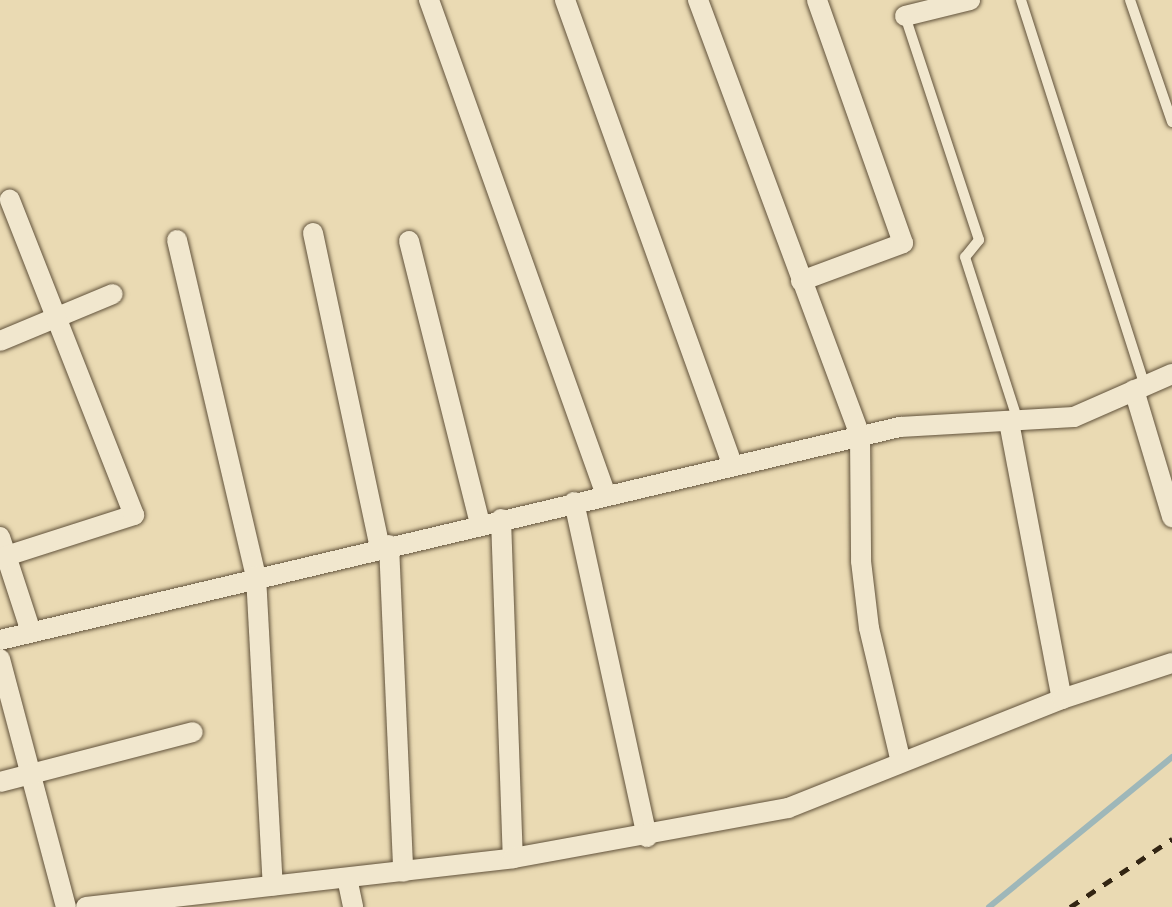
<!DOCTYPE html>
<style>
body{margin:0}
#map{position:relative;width:1172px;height:907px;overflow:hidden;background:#eadab3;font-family:"Sorts Mill Goudy",serif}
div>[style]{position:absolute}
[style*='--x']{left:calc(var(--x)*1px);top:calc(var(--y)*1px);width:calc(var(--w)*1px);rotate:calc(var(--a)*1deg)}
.stream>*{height:6px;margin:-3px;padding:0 3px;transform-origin:3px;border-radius:3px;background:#9eb7b9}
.roads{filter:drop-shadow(0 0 2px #61523b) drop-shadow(0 0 2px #61523b)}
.service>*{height:10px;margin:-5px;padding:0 5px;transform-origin:5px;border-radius:5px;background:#f1e7ce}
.minor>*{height:20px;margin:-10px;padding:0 10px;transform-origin:10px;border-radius:10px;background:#f1e7ce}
.rail>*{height:4.5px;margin-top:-2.25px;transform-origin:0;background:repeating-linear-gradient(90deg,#332513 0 10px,transparent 0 20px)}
span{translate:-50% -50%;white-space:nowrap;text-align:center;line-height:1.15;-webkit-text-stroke:6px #f1e7ce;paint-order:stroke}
</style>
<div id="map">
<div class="stream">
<i style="--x:989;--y:907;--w:237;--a:-39.3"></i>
</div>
<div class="roads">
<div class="service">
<i style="--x:1021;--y:0;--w:405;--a:72.2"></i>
<i style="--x:1130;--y:0;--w:129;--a:71"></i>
<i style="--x:905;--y:16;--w:236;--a:71.7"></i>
<i style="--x:979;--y:240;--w:22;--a:129"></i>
<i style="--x:965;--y:257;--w:172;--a:72.1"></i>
</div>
<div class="minor">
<i style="--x:429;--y:0;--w:526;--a:70.32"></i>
<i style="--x:565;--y:0;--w:495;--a:70.2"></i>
<i style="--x:698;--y:0;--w:465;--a:69.6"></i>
<i style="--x:860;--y:436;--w:125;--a:89.5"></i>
<i style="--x:861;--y:561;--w:67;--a:83.2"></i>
<i style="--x:869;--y:628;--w:138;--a:76.6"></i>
<i style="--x:905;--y:16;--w:67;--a:-13.8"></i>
<i style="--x:313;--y:233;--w:321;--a:78"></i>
<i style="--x:177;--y:240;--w:345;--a:76.8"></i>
<i style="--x:256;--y:576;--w:310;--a:86.9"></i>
<i style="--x:409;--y:241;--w:292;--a:75.9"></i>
<i style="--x:801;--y:281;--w:109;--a:-20.4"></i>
<i style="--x:903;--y:243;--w:258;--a:-109.5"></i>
<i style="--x:0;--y:341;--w:122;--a:-22.6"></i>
<i style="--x:1134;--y:390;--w:133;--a:73.3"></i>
<i style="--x:1009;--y:422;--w:282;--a:79.2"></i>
<i style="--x:574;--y:502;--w:343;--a:77.7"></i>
<i style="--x:501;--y:519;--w:339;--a:88"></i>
<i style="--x:0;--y:537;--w:100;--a:71.9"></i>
<i style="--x:389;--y:545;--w:327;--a:87.5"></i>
<i style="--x:0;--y:558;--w:141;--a:-17.8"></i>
<i style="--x:134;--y:515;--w:339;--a:-111.5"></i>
<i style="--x:0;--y:640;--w:925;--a:-13.32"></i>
<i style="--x:900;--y:427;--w:174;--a:-3.3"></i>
<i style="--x:1074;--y:417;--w:107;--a:-23.7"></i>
<i style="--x:0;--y:659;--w:257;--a:75.1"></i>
<i style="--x:0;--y:782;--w:199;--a:-14.5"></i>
<i style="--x:347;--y:878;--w:30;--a:78"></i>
<i style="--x:86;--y:907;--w:430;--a:-6.5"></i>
<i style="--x:513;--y:858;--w:280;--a:-10.3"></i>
<i style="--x:788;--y:808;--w:295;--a:-21.7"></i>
<i style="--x:1062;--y:699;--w:116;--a:-18.1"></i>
</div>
</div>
<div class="rail">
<i style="--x:1070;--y:907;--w:123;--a:-33.7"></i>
</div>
</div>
